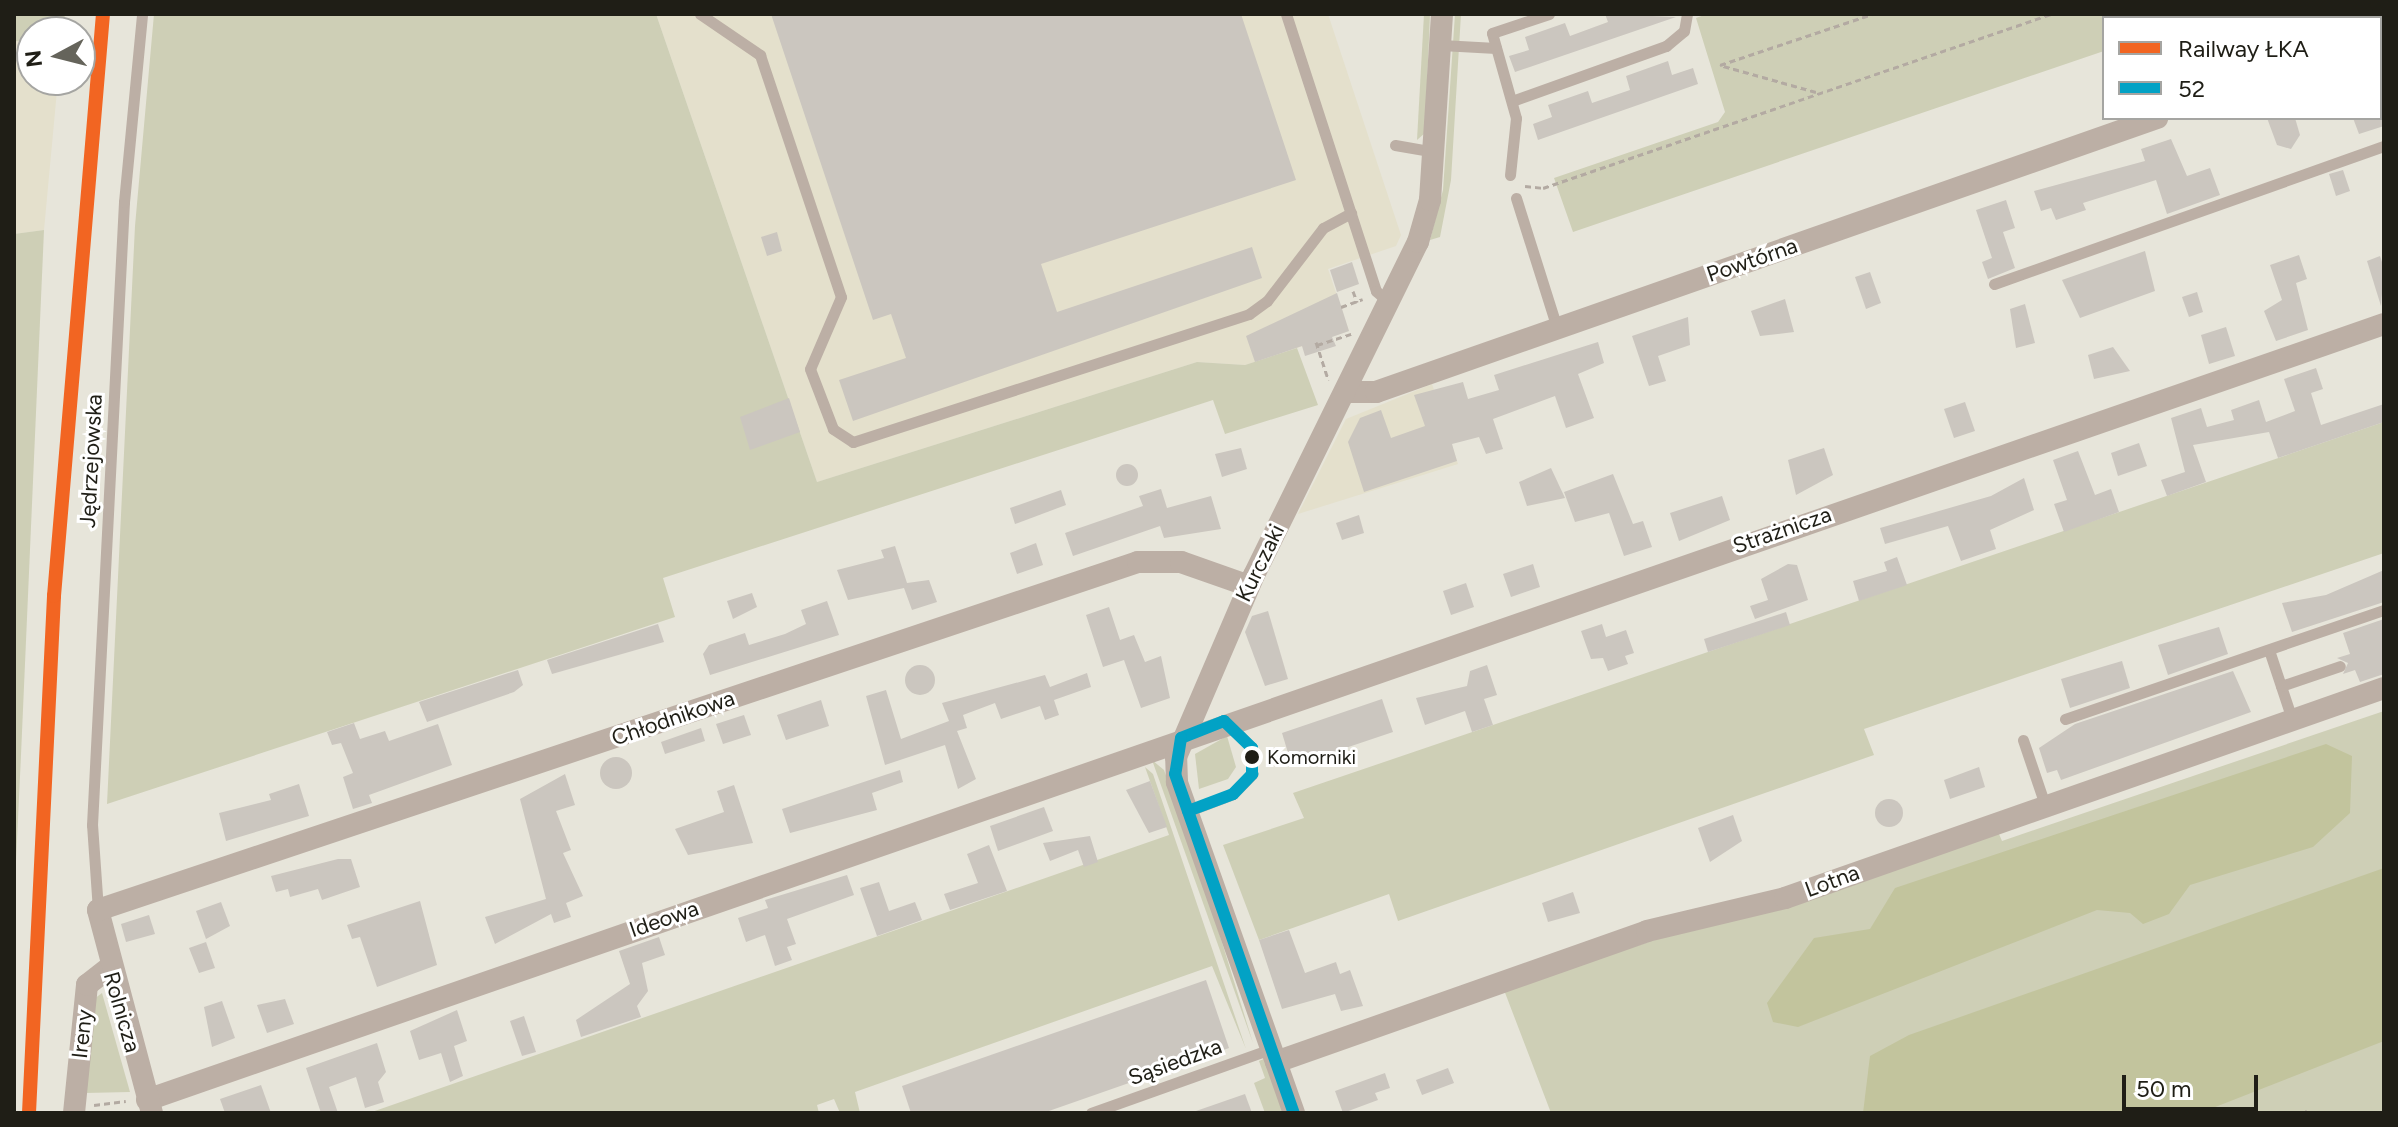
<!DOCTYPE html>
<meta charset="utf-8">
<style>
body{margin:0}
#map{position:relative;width:2398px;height:1127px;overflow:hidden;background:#e7e5da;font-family:Figtree,sans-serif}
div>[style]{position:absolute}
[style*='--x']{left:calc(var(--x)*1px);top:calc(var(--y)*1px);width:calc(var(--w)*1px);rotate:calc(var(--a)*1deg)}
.built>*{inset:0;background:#e4e0cc}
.green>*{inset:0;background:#cecfb6}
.forest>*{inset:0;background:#c2c49d}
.building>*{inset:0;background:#cbc6bf}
.round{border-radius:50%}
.path>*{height:3px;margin-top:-1.5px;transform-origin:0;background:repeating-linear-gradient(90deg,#b3aaa2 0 6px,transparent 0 10px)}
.lane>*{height:11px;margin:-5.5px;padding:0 5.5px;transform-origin:5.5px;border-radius:5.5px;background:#bcafa5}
.street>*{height:22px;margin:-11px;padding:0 11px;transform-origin:11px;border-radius:11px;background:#bcafa5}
.bus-1>*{height:12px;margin:-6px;padding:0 6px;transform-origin:6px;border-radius:6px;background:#02a2c5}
.rail-1>*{height:14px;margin:-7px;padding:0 7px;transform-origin:7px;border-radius:7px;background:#f26522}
.dots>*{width:22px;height:22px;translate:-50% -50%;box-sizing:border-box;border:4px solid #fff;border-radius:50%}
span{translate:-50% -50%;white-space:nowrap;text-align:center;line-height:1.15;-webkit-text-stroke:6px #fff;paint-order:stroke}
.bus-label{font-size:20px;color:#1f1e16}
.left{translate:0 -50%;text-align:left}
.street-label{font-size:22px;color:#1f1e16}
.frame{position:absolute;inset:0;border:16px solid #1f1e16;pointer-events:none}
.legend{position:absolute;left:2102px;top:16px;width:280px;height:104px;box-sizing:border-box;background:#fff;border:2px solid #a5a5a2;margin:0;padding:10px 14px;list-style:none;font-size:24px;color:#1f1e16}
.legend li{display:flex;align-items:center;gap:16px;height:40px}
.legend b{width:40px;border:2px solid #a5a5a2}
.north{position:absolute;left:16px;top:16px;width:80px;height:80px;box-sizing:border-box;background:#fff;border:2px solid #a5a5a2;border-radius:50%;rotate:263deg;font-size:22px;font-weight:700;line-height:32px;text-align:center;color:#1f1e16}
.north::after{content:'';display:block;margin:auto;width:28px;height:36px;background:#65645b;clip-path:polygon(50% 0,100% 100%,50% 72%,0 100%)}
.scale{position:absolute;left:2122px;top:1075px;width:136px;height:36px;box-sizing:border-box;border:4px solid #1f1e16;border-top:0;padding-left:10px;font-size:24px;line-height:28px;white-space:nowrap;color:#1f1e16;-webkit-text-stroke:6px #fff;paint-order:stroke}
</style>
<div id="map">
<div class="built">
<i style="clip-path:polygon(656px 14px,1328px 14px,1401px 235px,1396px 246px,1328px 269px,1349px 331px,1245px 365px,1197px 362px,817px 482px)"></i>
<i style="clip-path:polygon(14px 41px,32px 42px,32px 80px,58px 80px,44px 230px,14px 234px)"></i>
<i style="clip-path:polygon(1432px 384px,1458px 464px,1298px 514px,1346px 419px)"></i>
</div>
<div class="green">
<i style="clip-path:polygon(14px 14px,65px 14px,63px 32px,32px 32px,32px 42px,14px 41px)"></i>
<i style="clip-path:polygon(154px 14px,656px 14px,817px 482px,1197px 362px,1245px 365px,1297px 348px,1318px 405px,1225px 434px,1213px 400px,663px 578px,675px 617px,107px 804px,135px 226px)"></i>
<i style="clip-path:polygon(1424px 14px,1430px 14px,1425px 133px,1417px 140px)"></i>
<i style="clip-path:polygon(1455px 14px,1461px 14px,1451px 180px,1440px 237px,1430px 240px,1443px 190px)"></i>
<i style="clip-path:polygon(1707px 14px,2211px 14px,2104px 18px,2104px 51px,1573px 232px,1554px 178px,1718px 122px,1725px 112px,1696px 18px)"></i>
<i style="clip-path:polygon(44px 230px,21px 755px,14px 904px,14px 234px)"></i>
<i style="clip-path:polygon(2384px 422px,2384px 553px,1864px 729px,1874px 755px,1398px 921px,1389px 894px,1259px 940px,1223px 845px,1304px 818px,1293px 793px)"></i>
<i style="clip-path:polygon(2384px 711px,2384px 1113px,1551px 1113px,1504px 990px,1996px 827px,2002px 841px)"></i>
<i style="clip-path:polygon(1227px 736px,1236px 767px,1228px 779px,1199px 789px,1195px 754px)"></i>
<i style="clip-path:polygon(1152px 760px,1164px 770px,1199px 868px,1253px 1043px)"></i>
<i style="clip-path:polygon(1145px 767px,1153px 774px,1246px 1049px,1212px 966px,855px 1092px,860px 1113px,840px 1113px,834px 1099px,817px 1105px,819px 1113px,369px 1113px,1169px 835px)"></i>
<i style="clip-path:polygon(102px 993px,130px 1092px,85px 1093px,94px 999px)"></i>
<i style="clip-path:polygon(1266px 1058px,1284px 1113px,1265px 1113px,1254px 1083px,1265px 1078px,1259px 1061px)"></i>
</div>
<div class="forest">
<i style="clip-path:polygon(2326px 744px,2352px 756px,2350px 813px,2313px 847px,2190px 885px,2169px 914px,2143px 924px,2130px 913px,2097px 910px,1798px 1027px,1773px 1022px,1767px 1003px,1814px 938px,1870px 929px,1895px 888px)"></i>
<i style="clip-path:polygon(2384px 868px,2384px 1041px,2200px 1113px,1863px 1113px,1870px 1056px,1909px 1035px)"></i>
</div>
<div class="building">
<i style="clip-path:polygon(771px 14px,1241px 14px,1296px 180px,1041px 264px,1057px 312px,1252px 247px,1262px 278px,853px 421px,839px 380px,906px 358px,891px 314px,873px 320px)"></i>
<i style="clip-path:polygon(1605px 14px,1676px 17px,1515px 72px,1509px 56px,1529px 50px,1525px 37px,1565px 23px,1570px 36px,1608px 22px)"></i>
<i style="clip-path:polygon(1668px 61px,1672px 75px,1693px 68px,1698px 84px,1538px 140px,1533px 124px,1552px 117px,1548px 105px,1588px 91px,1592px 103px,1630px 90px,1626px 76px)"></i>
<i style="clip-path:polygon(2267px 118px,2295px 118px,2300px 135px,2291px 149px,2277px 145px)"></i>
<i style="clip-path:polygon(2353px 118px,2384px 118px,2384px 126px,2359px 134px)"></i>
<i style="clip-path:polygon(2171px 139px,2187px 176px,2210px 168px,2220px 195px,2167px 214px,2156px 180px,2083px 203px,2086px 210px,2056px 220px,2051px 208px,2041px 211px,2034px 191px,2145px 161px,2141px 149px)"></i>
<i style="clip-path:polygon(2343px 170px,2350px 191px,2336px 196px,2329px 174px)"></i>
<i style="clip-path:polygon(2006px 200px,2015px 228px,2003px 232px,2015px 268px,1988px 279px,1982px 262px,1992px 258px,1976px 210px)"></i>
<i style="clip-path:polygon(777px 232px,782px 251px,767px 256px,761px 237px)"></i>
<i style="clip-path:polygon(2145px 251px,2155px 291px,2080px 318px,2062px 280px)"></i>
<i style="clip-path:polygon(2299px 255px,2307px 279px,2296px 283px,2308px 330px,2276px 341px,2264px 311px,2282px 300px,2270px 265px)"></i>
<i style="clip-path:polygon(2380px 256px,2384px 268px,2381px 306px,2367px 261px)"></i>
<i style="clip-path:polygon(1352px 262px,1359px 284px,1337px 292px,1330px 270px)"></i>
<i style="clip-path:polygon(1870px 272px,1881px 303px,1866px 309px,1855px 277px)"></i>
<i style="clip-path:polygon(2197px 292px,2203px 312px,2189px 317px,2182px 297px)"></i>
<i style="clip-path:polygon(1337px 293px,1349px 331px,1332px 337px,1336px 346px,1305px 356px,1302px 346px,1255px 362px,1246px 336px)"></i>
<i style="clip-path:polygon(1785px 299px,1794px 332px,1760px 336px,1751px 311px)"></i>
<i style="clip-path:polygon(2025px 304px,2035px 343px,2016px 348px,2010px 309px)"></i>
<i style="clip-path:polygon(1688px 317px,1690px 345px,1658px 356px,1666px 381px,1649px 386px,1632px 336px)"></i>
<i style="clip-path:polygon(2226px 327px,2235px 356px,2209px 364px,2201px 335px)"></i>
<i style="clip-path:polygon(1598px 342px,1604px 363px,1578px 374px,1594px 418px,1566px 428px,1555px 396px,1493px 419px,1503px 449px,1486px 454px,1479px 437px,1452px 444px,1457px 461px,1364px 492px,1348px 442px,1360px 418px,1381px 410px,1391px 438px,1425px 426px,1414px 395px,1463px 382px,1468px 399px,1499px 390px,1494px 375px)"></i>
<i style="clip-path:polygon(2113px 347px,2130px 371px,2094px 379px,2088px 355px)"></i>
<i style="clip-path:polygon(2316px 368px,2323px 389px,2311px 393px,2321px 425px,2384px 404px,2384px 422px,2278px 458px,2269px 432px,2193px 445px,2206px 482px,2167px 496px,2161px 480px,2185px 472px,2171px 418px,2201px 408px,2207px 427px,2234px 420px,2231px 410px,2259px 400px,2266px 422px,2295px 411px,2284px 379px)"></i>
<i style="clip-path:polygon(789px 398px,800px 432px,750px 450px,740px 417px)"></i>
<i style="clip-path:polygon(1965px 402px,1975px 431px,1954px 438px,1944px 409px)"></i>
<i style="clip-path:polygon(2139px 443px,2147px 466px,2118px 476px,2111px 453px)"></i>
<i style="clip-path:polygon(1241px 448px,1247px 469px,1222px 477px,1215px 454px)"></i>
<i style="clip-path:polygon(1824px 448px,1833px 475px,1796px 495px,1788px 460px)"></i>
<i style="clip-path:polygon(2078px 451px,2095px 495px,2111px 489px,2119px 512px,2064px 532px,2054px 504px,2067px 500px,2053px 460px)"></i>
<i class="round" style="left:1116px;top:464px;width:22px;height:22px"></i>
<i style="clip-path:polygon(1551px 468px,1565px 498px,1527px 506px,1519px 482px)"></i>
<i style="clip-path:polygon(1613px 474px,1633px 524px,1643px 521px,1652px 547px,1624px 556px,1609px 513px,1575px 522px,1564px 492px)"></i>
<i style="clip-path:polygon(2024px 478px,2034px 510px,1990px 530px,1996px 549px,1961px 561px,1948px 526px,1885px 544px,1880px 528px,1991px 496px)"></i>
<i style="clip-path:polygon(1161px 489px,1167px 508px,1211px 496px,1221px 529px,1164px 538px,1160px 526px,1073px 556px,1065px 533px,1143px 506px,1139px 496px)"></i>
<i style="clip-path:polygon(1061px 490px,1066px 505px,1015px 524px,1010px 508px)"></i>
<i style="clip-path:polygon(1722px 496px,1730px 520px,1679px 541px,1670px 513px)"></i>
<i style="clip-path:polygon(1359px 515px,1364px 533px,1342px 540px,1336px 523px)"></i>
<i style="clip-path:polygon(1036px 543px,1043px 565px,1017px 574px,1010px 553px)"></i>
<i style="clip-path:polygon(895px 546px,907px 583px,929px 580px,937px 602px,912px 610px,904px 588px,848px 600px,837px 570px,884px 558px,881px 550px)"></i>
<i style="clip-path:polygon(1897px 557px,1907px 585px,1859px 601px,1853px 581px,1887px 571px,1884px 562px)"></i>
<i style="clip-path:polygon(1533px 564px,1540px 587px,1511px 597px,1503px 574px)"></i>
<i style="clip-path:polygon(1788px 564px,1797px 565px,1808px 600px,1755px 619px,1750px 606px,1768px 600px,1761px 579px)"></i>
<i style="clip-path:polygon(2384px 570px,2384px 602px,2292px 632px,2282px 603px,2326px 595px)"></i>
<i style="clip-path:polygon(1466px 583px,1474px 607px,1451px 615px,1443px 591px)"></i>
<i style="clip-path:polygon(752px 593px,757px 607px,733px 619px,727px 601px)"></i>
<i style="clip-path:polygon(827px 601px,839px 635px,710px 675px,703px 654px,709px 645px,745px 633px,749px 645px,785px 634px,806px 624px,801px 610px)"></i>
<i style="clip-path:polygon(1109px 607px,1120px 640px,1134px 635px,1145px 662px,1161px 656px,1170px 698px,1141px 708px,1124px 660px,1103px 667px,1086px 615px)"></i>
<i style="clip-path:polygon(1268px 611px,1288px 679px,1265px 686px,1245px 632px,1252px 616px)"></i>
<i style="clip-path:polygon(1786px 612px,1790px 625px,1708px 652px,1704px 639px)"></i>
<i style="clip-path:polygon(2384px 619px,2384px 674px,2360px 682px,2355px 670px,2343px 674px,2348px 663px,2337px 658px,2350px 654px,2343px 633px)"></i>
<i style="clip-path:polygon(658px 624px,664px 642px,552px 674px,547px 660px)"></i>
<i style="clip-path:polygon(1602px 624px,1606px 637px,1626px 630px,1634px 653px,1625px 656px,1628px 664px,1608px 671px,1603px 658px,1591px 659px,1581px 631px)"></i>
<i style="clip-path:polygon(2219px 627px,2228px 654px,2168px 675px,2158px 645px)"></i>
<i style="clip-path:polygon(2122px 661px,2130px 688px,2070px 708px,2061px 679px)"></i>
<i style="clip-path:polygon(1487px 665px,1497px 695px,1484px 699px,1493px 725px,1472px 732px,1465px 711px,1425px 725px,1416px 698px,1467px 686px,1470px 671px)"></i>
<i class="round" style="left:905px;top:665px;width:30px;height:30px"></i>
<i style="clip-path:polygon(518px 670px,523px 685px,514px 692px,427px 722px,419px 702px)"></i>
<i style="clip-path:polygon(2233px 671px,2251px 712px,2061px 780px,2057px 770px,2047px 773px,2039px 748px,2075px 724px)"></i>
<i style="clip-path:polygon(1087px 673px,1091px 687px,1054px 700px,1059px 715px,1045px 720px,1040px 706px,1001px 719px,995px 703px,963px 715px,967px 728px,957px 731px,976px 779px,958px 789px,945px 745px,885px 765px,866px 696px,886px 690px,901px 739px,949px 721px,942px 703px,1045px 675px,1050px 687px)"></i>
<i style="clip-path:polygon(1382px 699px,1393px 732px,1292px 766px,1282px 733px)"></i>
<i style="clip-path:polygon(821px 700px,829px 726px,786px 740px,777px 715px)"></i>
<i style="clip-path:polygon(744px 715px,751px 735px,723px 744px,716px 724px)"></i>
<i style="clip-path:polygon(354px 723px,360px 739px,385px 731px,389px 741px,438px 724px,452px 765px,369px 795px,372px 803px,353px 809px,343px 777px,353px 773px,341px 743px,332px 745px,327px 732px)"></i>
<i style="clip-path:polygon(701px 728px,705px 741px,665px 754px,661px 742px)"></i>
<i class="round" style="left:600px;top:757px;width:32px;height:32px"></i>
<i style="clip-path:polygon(1979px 767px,1985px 787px,1950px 799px,1944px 780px)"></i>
<i style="clip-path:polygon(900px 770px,903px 782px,872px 793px,877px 810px,790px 833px,782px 809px)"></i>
<i style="clip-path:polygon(565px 774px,575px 805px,556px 811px,571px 850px,563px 853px,583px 896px,566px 903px,571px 917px,554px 923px,551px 914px,495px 944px,485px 917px,546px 899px,520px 799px)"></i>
<i style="clip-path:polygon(1150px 781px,1167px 827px,1149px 833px,1126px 790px)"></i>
<i style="clip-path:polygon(299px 784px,309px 816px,226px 841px,219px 813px,271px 800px,269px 794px)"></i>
<i style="clip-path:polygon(734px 785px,753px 843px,688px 855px,675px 829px,724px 812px,717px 791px)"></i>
<i class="round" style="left:1875px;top:799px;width:28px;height:28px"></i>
<i style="clip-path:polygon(1044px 807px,1053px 831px,998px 851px,990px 826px)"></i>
<i style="clip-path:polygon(1733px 815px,1742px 841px,1710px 862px,1698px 828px)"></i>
<i style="clip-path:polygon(1090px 836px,1098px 862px,1084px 867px,1078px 850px,1050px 861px,1043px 843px)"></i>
<i style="clip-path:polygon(989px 845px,1007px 891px,950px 910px,944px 894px,978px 883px,967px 854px)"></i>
<i style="clip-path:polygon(338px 859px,351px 859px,360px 887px,322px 900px,318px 889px,290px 897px,288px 889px,276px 892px,271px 876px)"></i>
<i style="clip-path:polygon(847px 875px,854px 895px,787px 919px,796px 944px,787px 947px,792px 960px,775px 966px,765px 935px,746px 942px,738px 918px,768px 908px,765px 900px)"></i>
<i style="clip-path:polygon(879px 882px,889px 911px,915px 902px,922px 920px,877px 936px,860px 888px)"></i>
<i style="clip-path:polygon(1573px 892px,1580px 913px,1548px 922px,1542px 903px)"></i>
<i style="clip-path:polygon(420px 901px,437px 965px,377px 987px,360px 937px,352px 939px,347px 925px)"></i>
<i style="clip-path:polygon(221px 902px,230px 926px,206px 939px,196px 911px)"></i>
<i style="clip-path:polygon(149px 915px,155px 934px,126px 942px,121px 924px)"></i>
<i style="clip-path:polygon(1289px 930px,1305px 973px,1336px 962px,1340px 974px,1350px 970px,1363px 1006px,1341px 1011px,1335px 994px,1282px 1009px,1259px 940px)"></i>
<i style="clip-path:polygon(659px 937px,665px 955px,642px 963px,648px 991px,637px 1006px,641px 1017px,581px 1037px,576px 1020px,630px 984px,619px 951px)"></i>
<i style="clip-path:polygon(206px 942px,215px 968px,199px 973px,189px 948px)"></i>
<i style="clip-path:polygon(1206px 980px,1229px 1048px,1046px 1112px,911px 1113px,902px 1086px)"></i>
<i style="clip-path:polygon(285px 999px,294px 1024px,267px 1033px,257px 1005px)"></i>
<i style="clip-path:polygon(222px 1001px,235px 1038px,212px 1047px,204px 1007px)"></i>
<i style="clip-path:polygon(457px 1010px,467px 1041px,454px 1046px,463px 1076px,450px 1082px,441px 1053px,419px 1060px,410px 1031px)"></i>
<i style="clip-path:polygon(524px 1016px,536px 1052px,522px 1056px,510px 1021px)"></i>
<i style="clip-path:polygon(377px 1043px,386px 1072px,378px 1082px,384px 1102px,365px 1108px,356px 1077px,329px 1087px,338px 1113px,321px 1113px,306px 1068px)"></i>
<i style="clip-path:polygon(1448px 1068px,1454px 1083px,1422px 1095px,1416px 1080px)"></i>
<i style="clip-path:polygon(1385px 1073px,1390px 1088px,1375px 1093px,1378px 1100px,1343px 1113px,1335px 1091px)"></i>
<i style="clip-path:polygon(261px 1085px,271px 1113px,225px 1113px,220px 1099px)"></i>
<i style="clip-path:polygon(1245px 1094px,1252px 1113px,1196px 1113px,1196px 1111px)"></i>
</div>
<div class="path">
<i style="--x:1816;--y:92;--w:100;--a:-164.3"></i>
<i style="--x:1720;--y:65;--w:160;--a:-18.5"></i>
<i style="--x:1525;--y:186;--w:18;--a:6"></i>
<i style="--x:1543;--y:188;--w:537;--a:-18.91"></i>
<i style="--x:1353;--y:291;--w:12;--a:70"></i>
<i style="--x:1341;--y:307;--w:23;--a:-20"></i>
<i style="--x:1316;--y:342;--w:40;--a:72"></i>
<i style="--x:1317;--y:345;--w:36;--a:-18"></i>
<i style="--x:94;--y:1105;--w:32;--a:-7"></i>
<i style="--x:2305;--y:1110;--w:3;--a:72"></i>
</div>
<div class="lane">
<i style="--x:700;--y:14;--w:73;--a:34.3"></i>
<i style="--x:760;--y:55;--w:255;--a:71.5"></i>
<i style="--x:841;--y:297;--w:78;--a:113.3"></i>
<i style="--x:810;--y:369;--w:64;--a:69"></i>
<i style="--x:833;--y:429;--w:24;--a:33"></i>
<i style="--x:853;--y:442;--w:416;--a:-17.9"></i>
<i style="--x:1249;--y:314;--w:22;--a:-36"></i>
<i style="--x:1267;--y:301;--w:92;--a:-52.5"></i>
<i style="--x:1323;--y:228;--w:32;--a:-28"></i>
<i style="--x:1286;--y:14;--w:291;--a:72"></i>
<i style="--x:1376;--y:291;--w:18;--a:41"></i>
<i style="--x:1441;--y:45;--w:55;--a:3.1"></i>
<i style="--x:1512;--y:101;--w:164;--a:-19.7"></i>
<i style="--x:1666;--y:46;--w:23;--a:-40"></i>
<i style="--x:1684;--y:31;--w:17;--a:-80"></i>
<i style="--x:1395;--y:145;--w:40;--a:10"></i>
<i style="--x:1510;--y:175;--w:57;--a:-84"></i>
<i style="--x:1516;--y:118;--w:88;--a:-105.8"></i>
<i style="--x:1492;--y:33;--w:60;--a:-18.4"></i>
<i style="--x:1516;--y:198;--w:136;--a:72.5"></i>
<i style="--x:1994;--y:284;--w:414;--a:-19.5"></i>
<i style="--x:2269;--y:650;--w:73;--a:71.6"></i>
<i style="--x:2281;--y:686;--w:62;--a:-18.7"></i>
<i style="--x:2065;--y:719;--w:337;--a:-18.9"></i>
<i style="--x:2023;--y:740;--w:65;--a:71.3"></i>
<i style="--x:1188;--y:811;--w:48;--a:-20.7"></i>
<i style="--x:1233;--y:794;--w:28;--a:-46"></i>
<i style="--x:1252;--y:774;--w:26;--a:-90"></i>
<i style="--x:1252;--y:748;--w:35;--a:-134"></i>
<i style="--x:98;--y:910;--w:85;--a:-94"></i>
<i style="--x:92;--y:825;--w:624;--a:-87.06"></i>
<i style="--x:124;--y:202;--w:189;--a:-84.5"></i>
<i style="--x:1091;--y:1113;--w:191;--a:-19.6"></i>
</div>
<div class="street">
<i style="--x:2380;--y:42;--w:4;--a:-27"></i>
<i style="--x:1346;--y:392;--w:30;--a:0"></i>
<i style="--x:1376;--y:392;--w:828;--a:-19.33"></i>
<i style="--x:1276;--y:1062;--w:393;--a:-19.4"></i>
<i style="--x:1647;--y:931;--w:142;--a:-13.4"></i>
<i style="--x:1785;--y:898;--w:635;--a:-19.32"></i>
<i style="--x:147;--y:1100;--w:2368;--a:-19.13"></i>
<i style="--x:74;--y:1113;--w:129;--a:-84.2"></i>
<i style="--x:87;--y:985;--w:28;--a:-38"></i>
<i style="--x:152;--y:1113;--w:210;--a:-104.9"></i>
<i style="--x:98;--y:910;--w:1097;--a:-18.5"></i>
<i style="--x:1138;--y:562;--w:43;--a:0"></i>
<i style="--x:1181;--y:562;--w:72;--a:19.4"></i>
<i style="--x:1294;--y:1113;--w:351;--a:-109.5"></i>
<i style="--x:1177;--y:782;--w:25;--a:-92"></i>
<i style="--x:1176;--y:757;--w:198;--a:-66.8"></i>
<i style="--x:1254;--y:575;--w:371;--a:-63.8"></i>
<i style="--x:1418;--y:242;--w:44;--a:-74.1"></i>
<i style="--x:1430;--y:200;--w:186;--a:-86.3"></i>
</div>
<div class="bus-1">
<i style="--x:1188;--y:811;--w:48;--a:-20.7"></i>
<i style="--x:1233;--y:794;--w:28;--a:-46"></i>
<i style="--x:1252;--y:774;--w:26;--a:-90"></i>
<i style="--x:1252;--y:748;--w:39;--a:-136"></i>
<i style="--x:1224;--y:721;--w:46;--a:158.4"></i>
<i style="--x:1181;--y:738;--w:36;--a:99"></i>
<i style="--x:1175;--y:774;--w:359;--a:70.7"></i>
</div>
<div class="rail-1">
<i style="--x:29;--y:1113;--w:518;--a:-87.23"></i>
<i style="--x:54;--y:596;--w:584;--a:-85.19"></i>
</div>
<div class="dots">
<i style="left:1252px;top:757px;background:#1f1e16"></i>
</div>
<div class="bus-label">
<span class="left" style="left:1267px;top:757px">Komorniki</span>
</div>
<div class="street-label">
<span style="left:1752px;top:260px;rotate:-19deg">Powtórna</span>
<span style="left:91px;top:461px;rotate:-87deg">Jędrzejowska</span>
<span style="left:1782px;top:530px;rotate:-19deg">Strażnicza</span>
<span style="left:1260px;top:563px;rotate:-64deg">Kurczaki</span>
<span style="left:673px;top:718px;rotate:-19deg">Chłodnikowa</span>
<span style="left:1832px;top:881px;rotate:-20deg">Lotna</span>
<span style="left:664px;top:919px;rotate:-19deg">Ideowa</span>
<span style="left:122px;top:1012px;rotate:74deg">Rolnicza</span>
<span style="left:82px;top:1034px;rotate:-84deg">Ireny</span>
<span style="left:1175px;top:1062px;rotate:-20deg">Sąsiedzka</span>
</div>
<div class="frame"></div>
<ul class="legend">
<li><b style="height:10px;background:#f26522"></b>Railway ŁKA</li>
<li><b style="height:10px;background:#02a2c5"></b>52</li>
</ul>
<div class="north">N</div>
<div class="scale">50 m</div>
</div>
